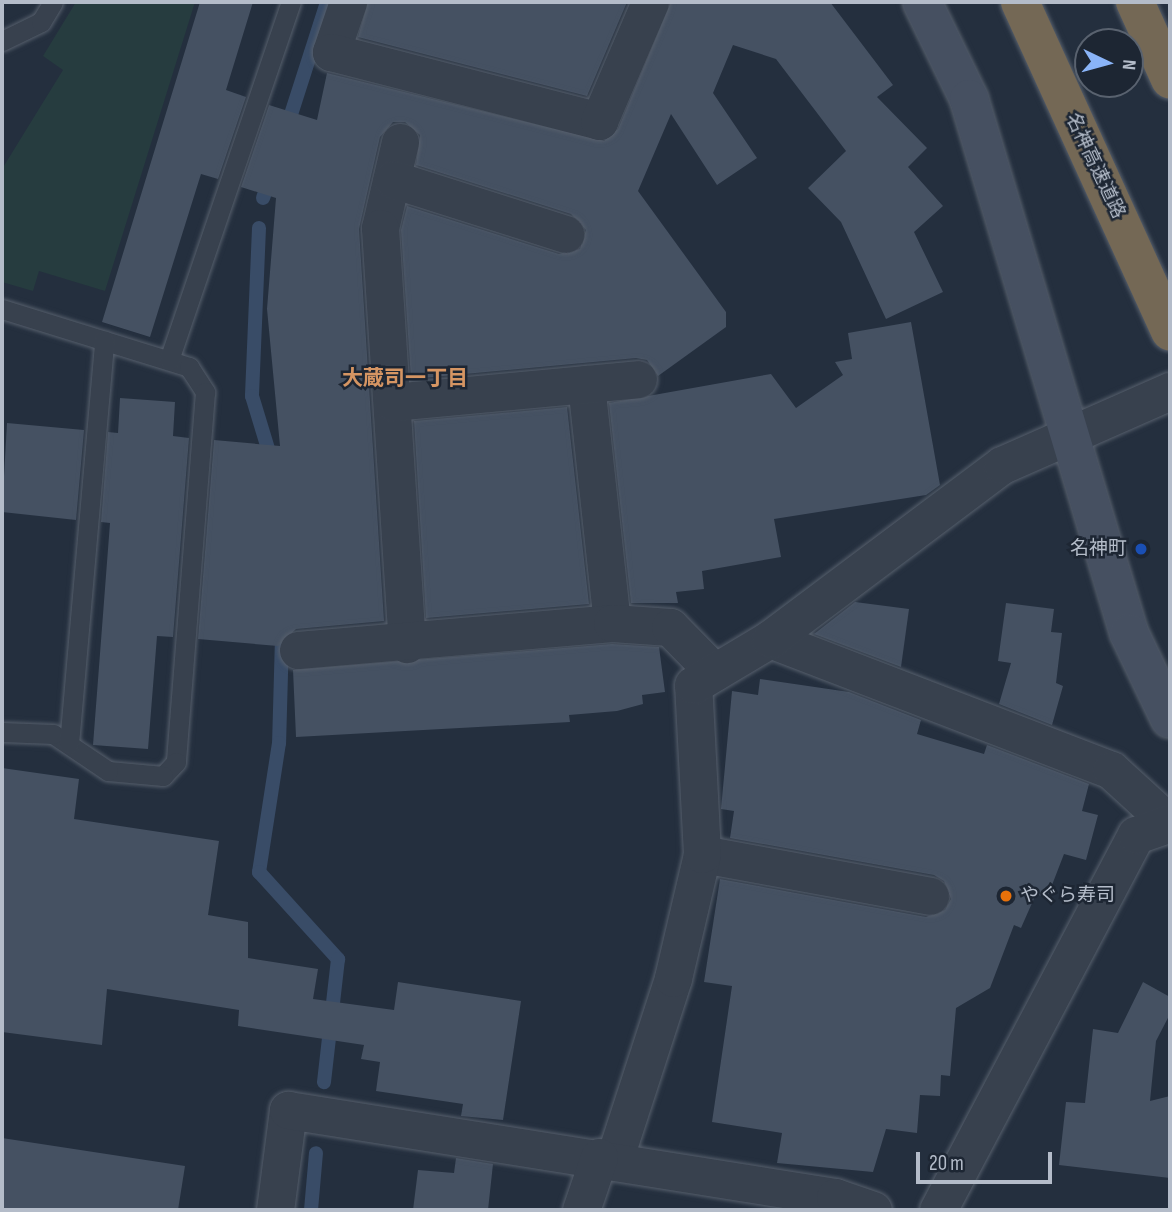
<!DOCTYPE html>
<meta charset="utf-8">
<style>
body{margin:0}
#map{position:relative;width:1172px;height:1212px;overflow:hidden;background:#242f3e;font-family:"Sofia Sans Condensed","Noto Sans JP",sans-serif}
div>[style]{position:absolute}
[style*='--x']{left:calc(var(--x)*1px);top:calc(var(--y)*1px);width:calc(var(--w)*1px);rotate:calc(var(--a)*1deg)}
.green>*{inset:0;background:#263c3f}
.stream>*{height:14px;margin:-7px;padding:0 7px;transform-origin:7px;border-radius:7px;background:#394c67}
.building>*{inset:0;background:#455162}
.roads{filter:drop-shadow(0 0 2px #565f6c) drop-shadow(0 0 2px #565f6c)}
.lane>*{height:19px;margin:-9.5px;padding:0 9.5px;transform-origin:9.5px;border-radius:9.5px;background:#38414e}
.street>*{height:37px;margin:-18.5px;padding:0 18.5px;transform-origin:18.5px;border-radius:18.5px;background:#38414e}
.secondary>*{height:38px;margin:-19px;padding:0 19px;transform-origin:19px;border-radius:19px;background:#465061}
.highway>*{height:38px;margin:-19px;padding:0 19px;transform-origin:19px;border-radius:19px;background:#746855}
.dots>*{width:19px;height:19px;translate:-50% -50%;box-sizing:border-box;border:4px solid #1d2633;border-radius:50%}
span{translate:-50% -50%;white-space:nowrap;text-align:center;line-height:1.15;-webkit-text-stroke:5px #1d2633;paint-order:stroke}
.street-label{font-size:19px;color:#b4bcc9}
.poi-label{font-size:19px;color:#b4bcc9}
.right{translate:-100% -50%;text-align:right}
.left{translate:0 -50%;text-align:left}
.neighbourhood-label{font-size:21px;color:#d59563;font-weight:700}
.frame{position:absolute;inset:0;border:4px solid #b4bcc9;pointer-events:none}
.north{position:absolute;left:1074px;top:28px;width:70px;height:70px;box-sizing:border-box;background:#1d2633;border:2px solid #59626f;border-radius:50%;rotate:95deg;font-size:19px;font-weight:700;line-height:28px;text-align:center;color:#b4bcc9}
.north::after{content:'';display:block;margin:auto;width:24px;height:32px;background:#8ab4f8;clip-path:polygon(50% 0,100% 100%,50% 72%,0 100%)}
.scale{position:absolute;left:916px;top:1152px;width:136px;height:32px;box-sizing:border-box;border:4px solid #b4bcc9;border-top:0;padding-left:9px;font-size:21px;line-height:24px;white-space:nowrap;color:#b4bcc9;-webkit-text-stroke:5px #1d2633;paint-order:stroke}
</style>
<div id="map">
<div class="green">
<i style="clip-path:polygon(76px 2px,195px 2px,105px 291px,39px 271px,33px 291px,2px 282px,2px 169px,63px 70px,43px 56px)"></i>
</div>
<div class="stream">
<i style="--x:286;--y:130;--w:134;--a:-72.2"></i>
<i style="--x:263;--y:198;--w:23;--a:-70"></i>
<i style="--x:259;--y:228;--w:168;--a:92.4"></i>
<i style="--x:252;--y:396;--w:69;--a:73.1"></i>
<i style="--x:282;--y:638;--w:105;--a:91.6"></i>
<i style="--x:279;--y:743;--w:131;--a:98.8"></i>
<i style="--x:259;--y:872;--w:118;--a:47.8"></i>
<i style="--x:338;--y:959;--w:124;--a:96.5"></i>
<i style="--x:311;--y:1210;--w:57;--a:-85"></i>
</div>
<div class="building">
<i style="clip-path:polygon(200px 2px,253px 2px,226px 90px,246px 97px,218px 179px,201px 174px,150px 337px,102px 322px)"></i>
<i style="clip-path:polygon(368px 2px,627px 2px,587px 96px,358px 37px)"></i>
<i style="clip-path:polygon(671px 2px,830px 2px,893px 85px,877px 97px,927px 148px,908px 167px,943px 206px,914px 232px,943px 292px,886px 319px,841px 222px,808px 188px,846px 151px,776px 59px,733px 45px,713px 93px,757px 158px,717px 185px,671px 114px,638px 191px,726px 312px,726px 327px,658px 376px,647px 360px,636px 358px,411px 379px,401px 230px,407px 206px,559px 254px,580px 249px,586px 230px,571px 214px,416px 165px,420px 135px,405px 122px,393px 122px,380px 137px,359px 229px,384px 621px,296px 629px,278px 646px,198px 639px,214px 440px,280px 446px,267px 309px,276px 198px,241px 187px,269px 105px,317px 120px,327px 73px,604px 141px,618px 129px)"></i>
<i style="clip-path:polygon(911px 322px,940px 485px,926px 495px,774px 519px,781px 557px,702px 571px,704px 589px,676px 592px,678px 603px,631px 603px,609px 403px,771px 374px,796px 408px,843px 375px,835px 362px,852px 359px,848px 333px)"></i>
<i style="clip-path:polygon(120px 398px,175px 402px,173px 436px,189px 438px,173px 637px,157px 636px,148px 749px,93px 745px,110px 523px,101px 522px,108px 432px,118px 433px)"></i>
<i style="clip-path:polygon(567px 407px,589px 604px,426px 618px,414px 421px)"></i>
<i style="clip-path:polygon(7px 423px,84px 430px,76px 520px,2px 512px)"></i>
<i style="clip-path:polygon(855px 602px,909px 609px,901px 667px,814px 634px)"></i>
<i style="clip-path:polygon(1006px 603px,1054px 609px,1051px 632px,1062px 633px,1056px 683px,1063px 686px,1052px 725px,999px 704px,1011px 663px,998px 661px)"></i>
<i style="clip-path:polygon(612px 644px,659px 647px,665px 692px,642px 695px,643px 704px,617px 711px,569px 715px,570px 722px,296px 737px,293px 670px)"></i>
<i style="clip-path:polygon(760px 679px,849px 692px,921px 720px,917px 734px,984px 754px,987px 745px,1089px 784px,1082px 811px,1098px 815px,1086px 860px,1064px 854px,1047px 898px,1036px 894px,1021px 928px,1014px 925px,990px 988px,956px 1008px,950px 1076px,941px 1075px,940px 1096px,920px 1095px,917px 1133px,886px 1129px,873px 1172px,777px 1163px,782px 1133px,712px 1122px,732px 986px,704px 982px,720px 879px,926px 917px,945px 910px,951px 899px,944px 881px,934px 875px,730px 838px,734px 811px,721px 809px,732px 691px,758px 695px)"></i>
<i style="clip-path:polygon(2px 768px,79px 779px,74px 819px,219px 841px,208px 915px,248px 922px,248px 958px,318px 969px,313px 999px,394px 1010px,398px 982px,521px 1001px,503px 1120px,461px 1116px,463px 1104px,376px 1091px,380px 1062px,361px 1059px,364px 1045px,238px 1026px,239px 1010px,107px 989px,102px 1045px,2px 1032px)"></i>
<i style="clip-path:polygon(1143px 982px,1170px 997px,1170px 1014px,1156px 1041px,1150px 1101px,1170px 1096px,1170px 1178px,1059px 1165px,1066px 1102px,1085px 1103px,1093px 1029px,1118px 1033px)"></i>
<i style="clip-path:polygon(2px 1138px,185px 1166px,178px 1210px,2px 1210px)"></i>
<i style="clip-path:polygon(456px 1158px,493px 1164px,488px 1210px,413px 1210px,418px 1170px,454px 1173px)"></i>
</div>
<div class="roads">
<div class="lane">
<i style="--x:2;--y:41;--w:43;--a:-26"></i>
<i style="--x:41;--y:22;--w:23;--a:-59"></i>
<i style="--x:2;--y:309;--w:196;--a:17.2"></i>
<i style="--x:189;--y:367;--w:30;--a:57"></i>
<i style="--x:205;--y:392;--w:371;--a:94.5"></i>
<i style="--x:176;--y:762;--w:19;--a:133"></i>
<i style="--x:163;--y:776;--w:55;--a:-174.8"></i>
<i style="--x:108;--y:771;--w:66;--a:-146.1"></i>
<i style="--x:53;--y:734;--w:51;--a:-177.8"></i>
<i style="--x:169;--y:360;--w:378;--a:-71.2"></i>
<i style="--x:69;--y:744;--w:405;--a:-85"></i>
</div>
<div class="street">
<i style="--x:348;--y:2;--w:53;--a:108.8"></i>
<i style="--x:331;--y:52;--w:277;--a:14.4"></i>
<i style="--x:599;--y:121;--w:129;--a:-66.8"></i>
<i style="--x:400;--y:142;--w:88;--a:103.1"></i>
<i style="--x:380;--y:228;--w:417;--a:86.3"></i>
<i style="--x:392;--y:179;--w:182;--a:17.6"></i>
<i style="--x:586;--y:384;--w:240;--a:83.8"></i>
<i style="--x:392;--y:402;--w:247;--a:-5.3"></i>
<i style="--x:770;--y:639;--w:365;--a:21"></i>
<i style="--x:1111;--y:770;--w:79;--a:42.4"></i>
<i style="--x:298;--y:650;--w:315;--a:-4.9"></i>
<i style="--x:612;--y:623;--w:58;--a:3.9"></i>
<i style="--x:670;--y:627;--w:63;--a:45.6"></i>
<i style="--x:702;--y:854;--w:232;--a:10.4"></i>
<i style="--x:614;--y:1160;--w:191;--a:-72"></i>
<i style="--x:673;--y:978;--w:127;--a:-76.8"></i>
<i style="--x:702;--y:854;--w:169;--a:-93"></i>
<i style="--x:693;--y:685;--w:90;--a:-30.9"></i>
<i style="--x:770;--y:639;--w:290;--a:-36.9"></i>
<i style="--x:1002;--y:465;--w:184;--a:-23.8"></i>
<i style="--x:275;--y:1210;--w:101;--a:-82.6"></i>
<i style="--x:288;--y:1110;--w:554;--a:9.04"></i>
<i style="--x:835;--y:1197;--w:40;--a:18.9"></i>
<i style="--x:581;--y:1210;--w:56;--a:-71.2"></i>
<i style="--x:938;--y:1210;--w:424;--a:-62.2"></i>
<i style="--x:1136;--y:835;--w:36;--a:-19"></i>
</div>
<div class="secondary">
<i style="--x:922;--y:2;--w:108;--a:64.1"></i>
<i style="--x:969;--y:99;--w:557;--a:73.32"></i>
<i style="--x:1129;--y:633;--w:95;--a:64.5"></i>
</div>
<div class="highway">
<i style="--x:1020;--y:2;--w:362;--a:65.5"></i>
<i style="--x:1135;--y:2;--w:85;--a:65.6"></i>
</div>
</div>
<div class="dots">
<i style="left:1141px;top:549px;background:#1a4fb4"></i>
<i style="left:1006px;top:896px;background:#e8710a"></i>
</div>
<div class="street-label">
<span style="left:1095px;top:166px;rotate:65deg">名神高速道路</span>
</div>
<div class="poi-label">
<span class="right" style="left:1127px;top:549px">名神町</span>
<span class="left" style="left:1020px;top:896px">やぐら寿司</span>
</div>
<div class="neighbourhood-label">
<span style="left:405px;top:379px">大蔵司一丁目</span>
</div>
<div class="frame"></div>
<div class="north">N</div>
<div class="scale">20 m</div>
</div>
